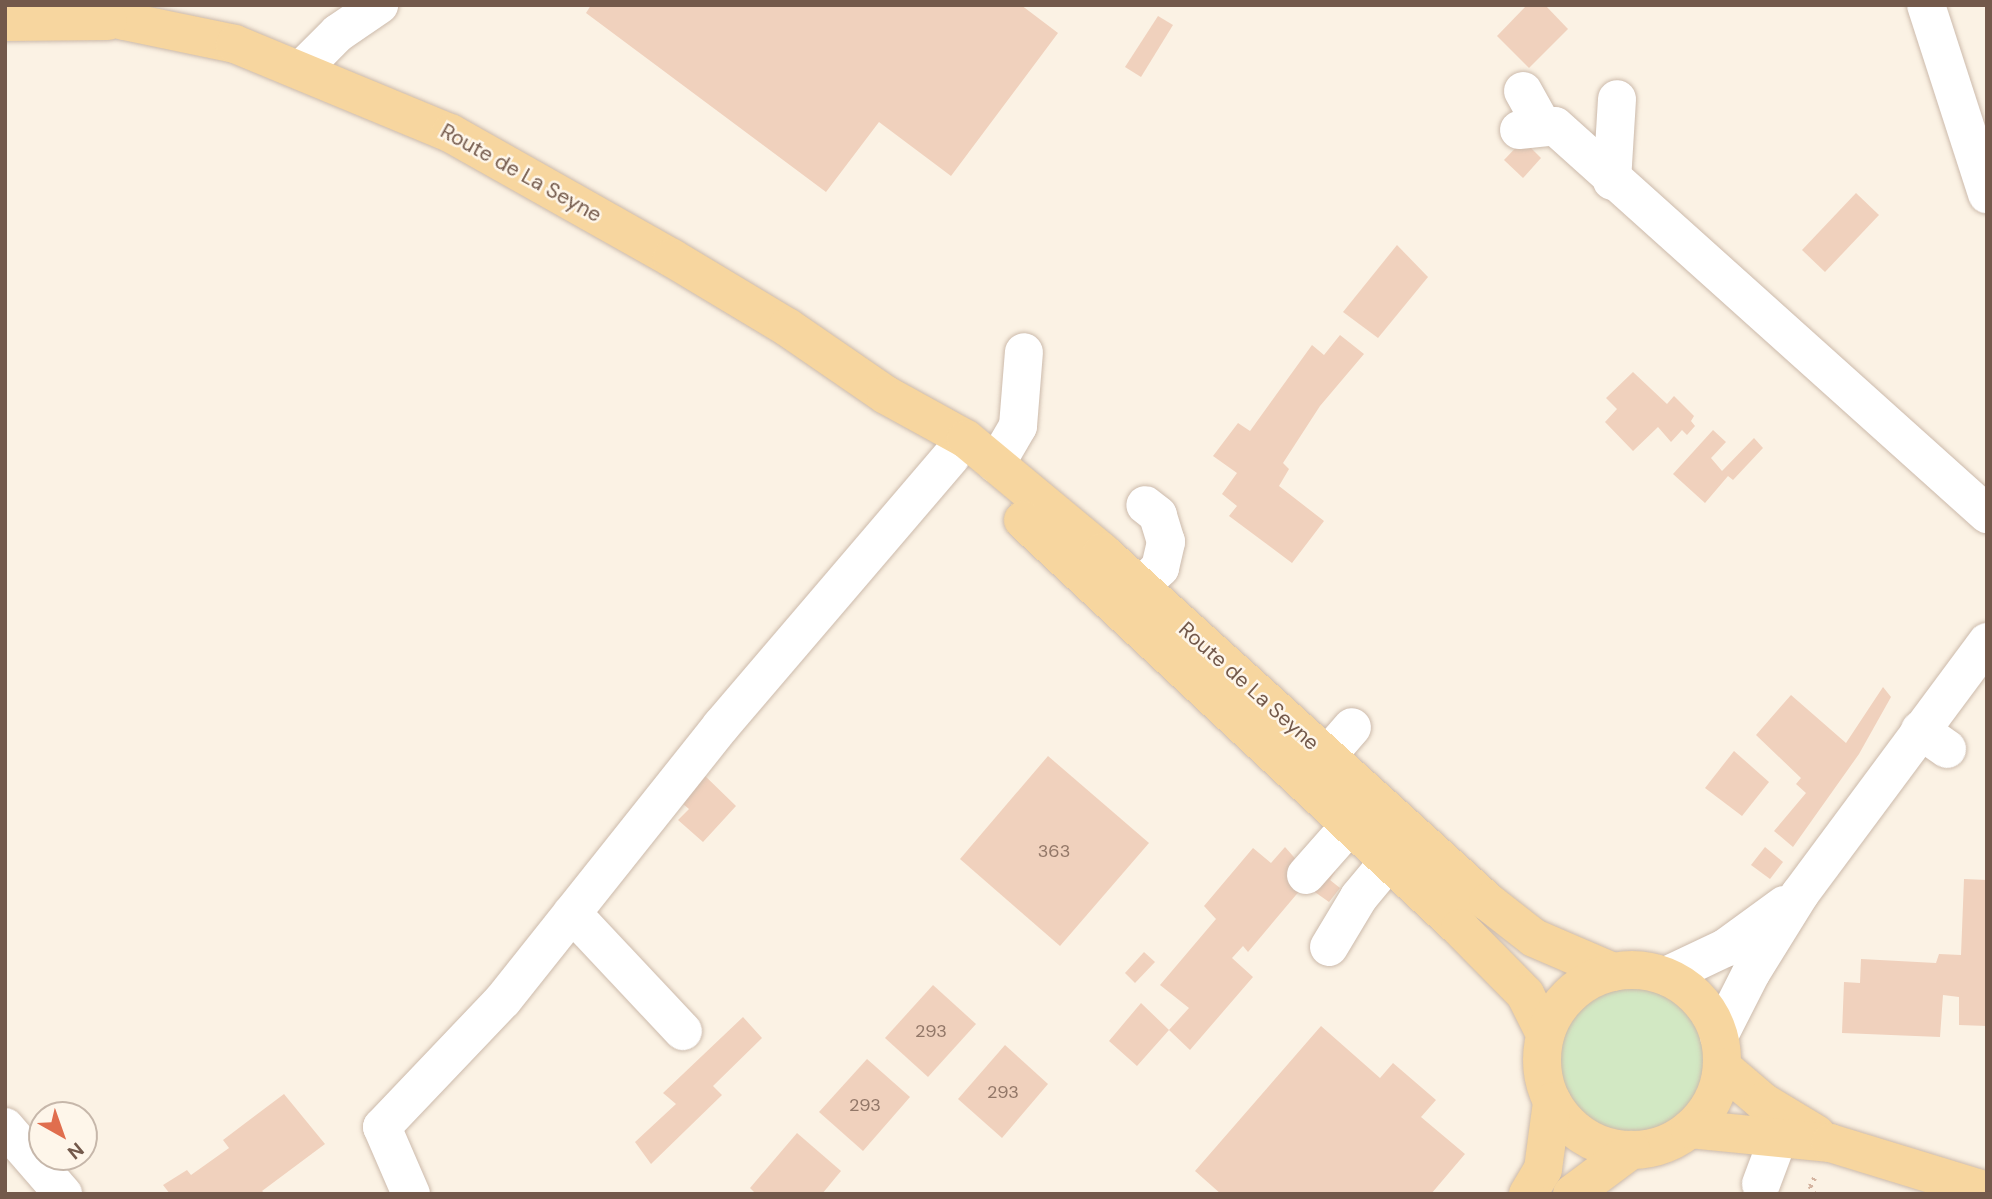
<!DOCTYPE html>
<style>
body{margin:0}
#map{position:relative;width:1992px;height:1199px;overflow:hidden;background:#fbf2e4;font-family:"DM Sans",sans-serif}
div>[style]{position:absolute}
[style*='--x']{left:calc(var(--x)*1px);top:calc(var(--y)*1px);width:calc(var(--w)*1px);rotate:calc(var(--a)*1deg)}
.green>*{inset:0;background:#d2e8c3}
.round{border-radius:50%}
.building>*{inset:0;background:#f0d1bd}
.path>*{height:4.5px;margin-top:-2.25px;transform-origin:0;background:repeating-linear-gradient(90deg,#d4b4a0 0 2px,transparent 0 7px)}
.roads{filter:drop-shadow(0 0 2px #ccbaab) drop-shadow(0 0 2px #ccbaab)}
.minor>*{height:38px;margin:-19px;padding:0 19px;transform-origin:19px;border-radius:19px;background:#fff}
.major>*{height:38px;margin:-19px;padding:0 19px;transform-origin:19px;border-radius:19px;background:#f7d69f}
.major>.ring{margin:-19px;padding:0;box-sizing:content-box;background:none;border:38px solid #f7d69f;border-radius:50%}
span{translate:-50% -50%;white-space:nowrap;text-align:center;line-height:1.15;-webkit-text-stroke:5px #fef6ea;paint-order:stroke}
.number-label{font-size:18px;color:#927768}
.number-label span{-webkit-text-stroke-width:0}
.street-label{font-size:21px;color:#73594b}
.frame{position:absolute;inset:0;border:7px solid #73594b;pointer-events:none}
.north{position:absolute;left:28px;top:1101px;width:70px;height:70px;box-sizing:border-box;background:#fef6ea;border:2px solid #c6b7aa;border-radius:50%;rotate:140deg;font-size:19px;font-weight:700;line-height:28px;text-align:center;color:#73594b}
.north::after{content:'';display:block;margin:auto;width:24px;height:32px;background:#e06e4e;clip-path:polygon(50% 0,100% 100%,50% 72%,0 100%)}
</style>
<div id="map">
<div class="green">
<i class="round" style="left:1542px;top:970px;width:180px;height:180px"></i>
</div>
<div class="building">
<i style="clip-path:polygon(591px 5px,1021px 5px,1058px 33px,951px 176px,879px 122px,826px 192px,586px 13px)"></i>
<i style="clip-path:polygon(1527px 5px,1545px 5px,1568px 29px,1529px 68px,1497px 36px)"></i>
<i style="clip-path:polygon(1158px 16px,1173px 25px,1141px 77px,1125px 67px)"></i>
<i style="clip-path:polygon(1523px 140px,1541px 158px,1523px 178px,1504px 160px)"></i>
<i style="clip-path:polygon(1856px 193px,1879px 215px,1825px 272px,1802px 250px)"></i>
<i style="clip-path:polygon(1397px 245px,1428px 277px,1378px 338px,1343px 312px)"></i>
<i style="clip-path:polygon(1340px 335px,1364px 354px,1320px 406px,1283px 463px,1289px 469px,1279px 486px,1324px 521px,1292px 563px,1229px 516px,1237px 506px,1222px 494px,1237px 473px,1213px 456px,1238px 423px,1250px 431px,1312px 345px,1324px 355px)"></i>
<i style="clip-path:polygon(1633px 372px,1667px 404px,1674px 396px,1694px 416px,1691px 421px,1695px 426px,1687px 435px,1682px 430px,1671px 442px,1658px 427px,1633px 451px,1605px 422px,1617px 409px,1606px 398px)"></i>
<i style="clip-path:polygon(1713px 430px,1726px 442px,1711px 458px,1722px 471px,1754px 438px,1763px 448px,1733px 480px,1728px 476px,1705px 503px,1673px 474px)"></i>
<i style="clip-path:polygon(1883px 687px,1891px 697px,1859px 754px,1793px 847px,1774px 831px,1806px 793px,1796px 784px,1801px 778px,1756px 735px,1791px 695px,1846px 743px)"></i>
<i style="clip-path:polygon(1734px 751px,1769px 782px,1742px 816px,1705px 788px)"></i>
<i style="clip-path:polygon(1048px 756px,1149px 843px,1060px 946px,960px 859px)"></i>
<i style="clip-path:polygon(701px 772px,736px 806px,703px 842px,678px 820px,689px 809px,677px 799px)"></i>
<i style="clip-path:polygon(1285px 847px,1300px 864px,1301px 889px,1248px 952px,1243px 946px,1232px 958px,1253px 977px,1190px 1050px,1169px 1030px,1137px 1066px,1109px 1041px,1141px 1003px,1169px 1030px,1189px 1008px,1160px 985px,1216px 919px,1204px 906px,1253px 848px,1271px 863px)"></i>
<i style="clip-path:polygon(1765px 847px,1783px 862px,1770px 879px,1751px 865px)"></i>
<i style="clip-path:polygon(1330px 867px,1335px 872px,1330px 880px,1340px 888px,1329px 902px,1312px 890px)"></i>
<i style="clip-path:polygon(1964px 879px,1987px 880px,1987px 1026px,1959px 1025px,1959px 997px,1943px 995px,1940px 1037px,1842px 1033px,1844px 982px,1860px 983px,1861px 959px,1936px 963px,1939px 954px,1961px 955px)"></i>
<i style="clip-path:polygon(1144px 952px,1155px 962px,1135px 983px,1125px 973px)"></i>
<i style="clip-path:polygon(933px 985px,976px 1024px,928px 1077px,885px 1038px)"></i>
<i style="clip-path:polygon(743px 1017px,762px 1038px,713px 1086px,722px 1095px,651px 1164px,635px 1142px,676px 1104px,663px 1093px)"></i>
<i style="clip-path:polygon(1321px 1026px,1380px 1078px,1393px 1063px,1436px 1100px,1421px 1117px,1465px 1154px,1431px 1194px,1221px 1194px,1195px 1171px)"></i>
<i style="clip-path:polygon(1005px 1045px,1048px 1084px,1002px 1138px,958px 1099px)"></i>
<i style="clip-path:polygon(867px 1059px,910px 1097px,863px 1151px,819px 1112px)"></i>
<i style="clip-path:polygon(284px 1094px,325px 1144px,262px 1191px,266px 1194px,170px 1194px,163px 1185px,187px 1170px,191px 1175px,229px 1148px,223px 1140px)"></i>
<i style="clip-path:polygon(797px 1133px,841px 1171px,822px 1194px,756px 1194px,750px 1188px)"></i>
</div>
<div class="path">
<i style="--x:1814;--y:1194;--w:9;--a:-117"></i>
<i style="--x:1810;--y:1186;--w:11;--a:-63"></i>
</div>
<div class="roads">
<div class="minor">
<i style="--x:1926;--y:5;--w:199;--a:72.1"></i>
<i style="--x:302;--y:69;--w:51;--a:-45"></i>
<i style="--x:338;--y:33;--w:50;--a:-34.3"></i>
<i style="--x:1523;--y:91;--w:41;--a:60.9"></i>
<i style="--x:1519;--y:130;--w:36;--a:-6"></i>
<i style="--x:1555;--y:126;--w:581;--a:41.93"></i>
<i style="--x:1612;--y:181;--w:82;--a:-86.5"></i>
<i style="--x:996;--y:464;--w:44;--a:-59.9"></i>
<i style="--x:1018;--y:426;--w:74;--a:-85.4"></i>
<i style="--x:1140;--y:587;--w:28;--a:-44"></i>
<i style="--x:1160;--y:568;--w:27;--a:-77"></i>
<i style="--x:1166;--y:542;--w:28;--a:-107"></i>
<i style="--x:1158;--y:515;--w:16;--a:-142"></i>
<i style="--x:1920;--y:730;--w:33;--a:35"></i>
<i style="--x:1327;--y:756;--w:38;--a:-49"></i>
<i style="--x:1306;--y:875;--w:68;--a:-48.6"></i>
<i style="--x:572;--y:913;--w:162;--a:46.8"></i>
<i style="--x:1329;--y:947;--w:58;--a:-59"></i>
<i style="--x:1359;--y:897;--w:47;--a:-50.2"></i>
<i style="--x:1666;--y:976;--w:65;--a:-25.4"></i>
<i style="--x:1725;--y:948;--w:73;--a:-36.1"></i>
<i style="--x:1719;--y:1036;--w:71;--a:-63.1"></i>
<i style="--x:1751;--y:973;--w:93;--a:-58.2"></i>
<i style="--x:1800;--y:894;--w:314;--a:-53.4"></i>
<i style="--x:5;--y:1127;--w:89;--a:49.1"></i>
<i style="--x:1761;--y:1184;--w:51;--a:-69.4"></i>
<i style="--x:411;--y:1194;--w:73;--a:-113.4"></i>
<i style="--x:382;--y:1127;--w:175;--a:-46.4"></i>
<i style="--x:503;--y:1000;--w:350;--a:-51.5"></i>
<i style="--x:721;--y:726;--w:354;--a:-49.5"></i>
</div>
<div class="major">
<i style="--x:77;--y:5;--w:50;--a:18.8"></i>
<i style="--x:124;--y:21;--w:113;--a:11.7"></i>
<i style="--x:235;--y:44;--w:233;--a:22.5"></i>
<i style="--x:450;--y:133;--w:255;--a:29.4"></i>
<i style="--x:672;--y:258;--w:134;--a:31"></i>
<i style="--x:787;--y:327;--w:120;--a:34.5"></i>
<i style="--x:886;--y:395;--w:91;--a:28.8"></i>
<i style="--x:966;--y:439;--w:177;--a:39.7"></i>
<i style="--x:1102;--y:552;--w:521;--a:42.2"></i>
<i style="--x:1488;--y:902;--w:58;--a:38"></i>
<i style="--x:1534;--y:938;--w:86;--a:23.3"></i>
<i style="--x:5;--y:22;--w:103;--a:-0.6"></i>
<i style="--x:1023;--y:520;--w:598;--a:43.03"></i>
<i style="--x:1460;--y:928;--w:93;--a:45.4"></i>
<i style="--x:1525;--y:994;--w:45;--a:63.4"></i>
<i class="ring" style="left:1542px;top:970px;width:142px;height:142px"></i>
<i style="--x:1722;--y:1067;--w:54;--a:40.5"></i>
<i style="--x:1763;--y:1102;--w:62;--a:31.1"></i>
<i style="--x:1690;--y:1129;--w:141;--a:5.7"></i>
<i style="--x:1830;--y:1143;--w:164;--a:17"></i>
<i style="--x:1528;--y:1194;--w:29;--a:-59"></i>
<i style="--x:1543;--y:1169;--w:68;--a:-82.3"></i>
<i style="--x:1572;--y:1194;--w:74;--a:-36.7"></i>
</div>
</div>
<div class="number-label">
<span style="left:1054px;top:851px">363</span>
<span style="left:931px;top:1031px">293</span>
<span style="left:1003px;top:1092px">293</span>
<span style="left:865px;top:1105px">293</span>
</div>
<div class="street-label">
<span style="left:521px;top:173px;rotate:29deg">Route de La Seyne</span>
<span style="left:1249px;top:686px;rotate:42deg">Route de La Seyne</span>
</div>
<div class="frame"></div>
<div class="north">N</div>
</div>
